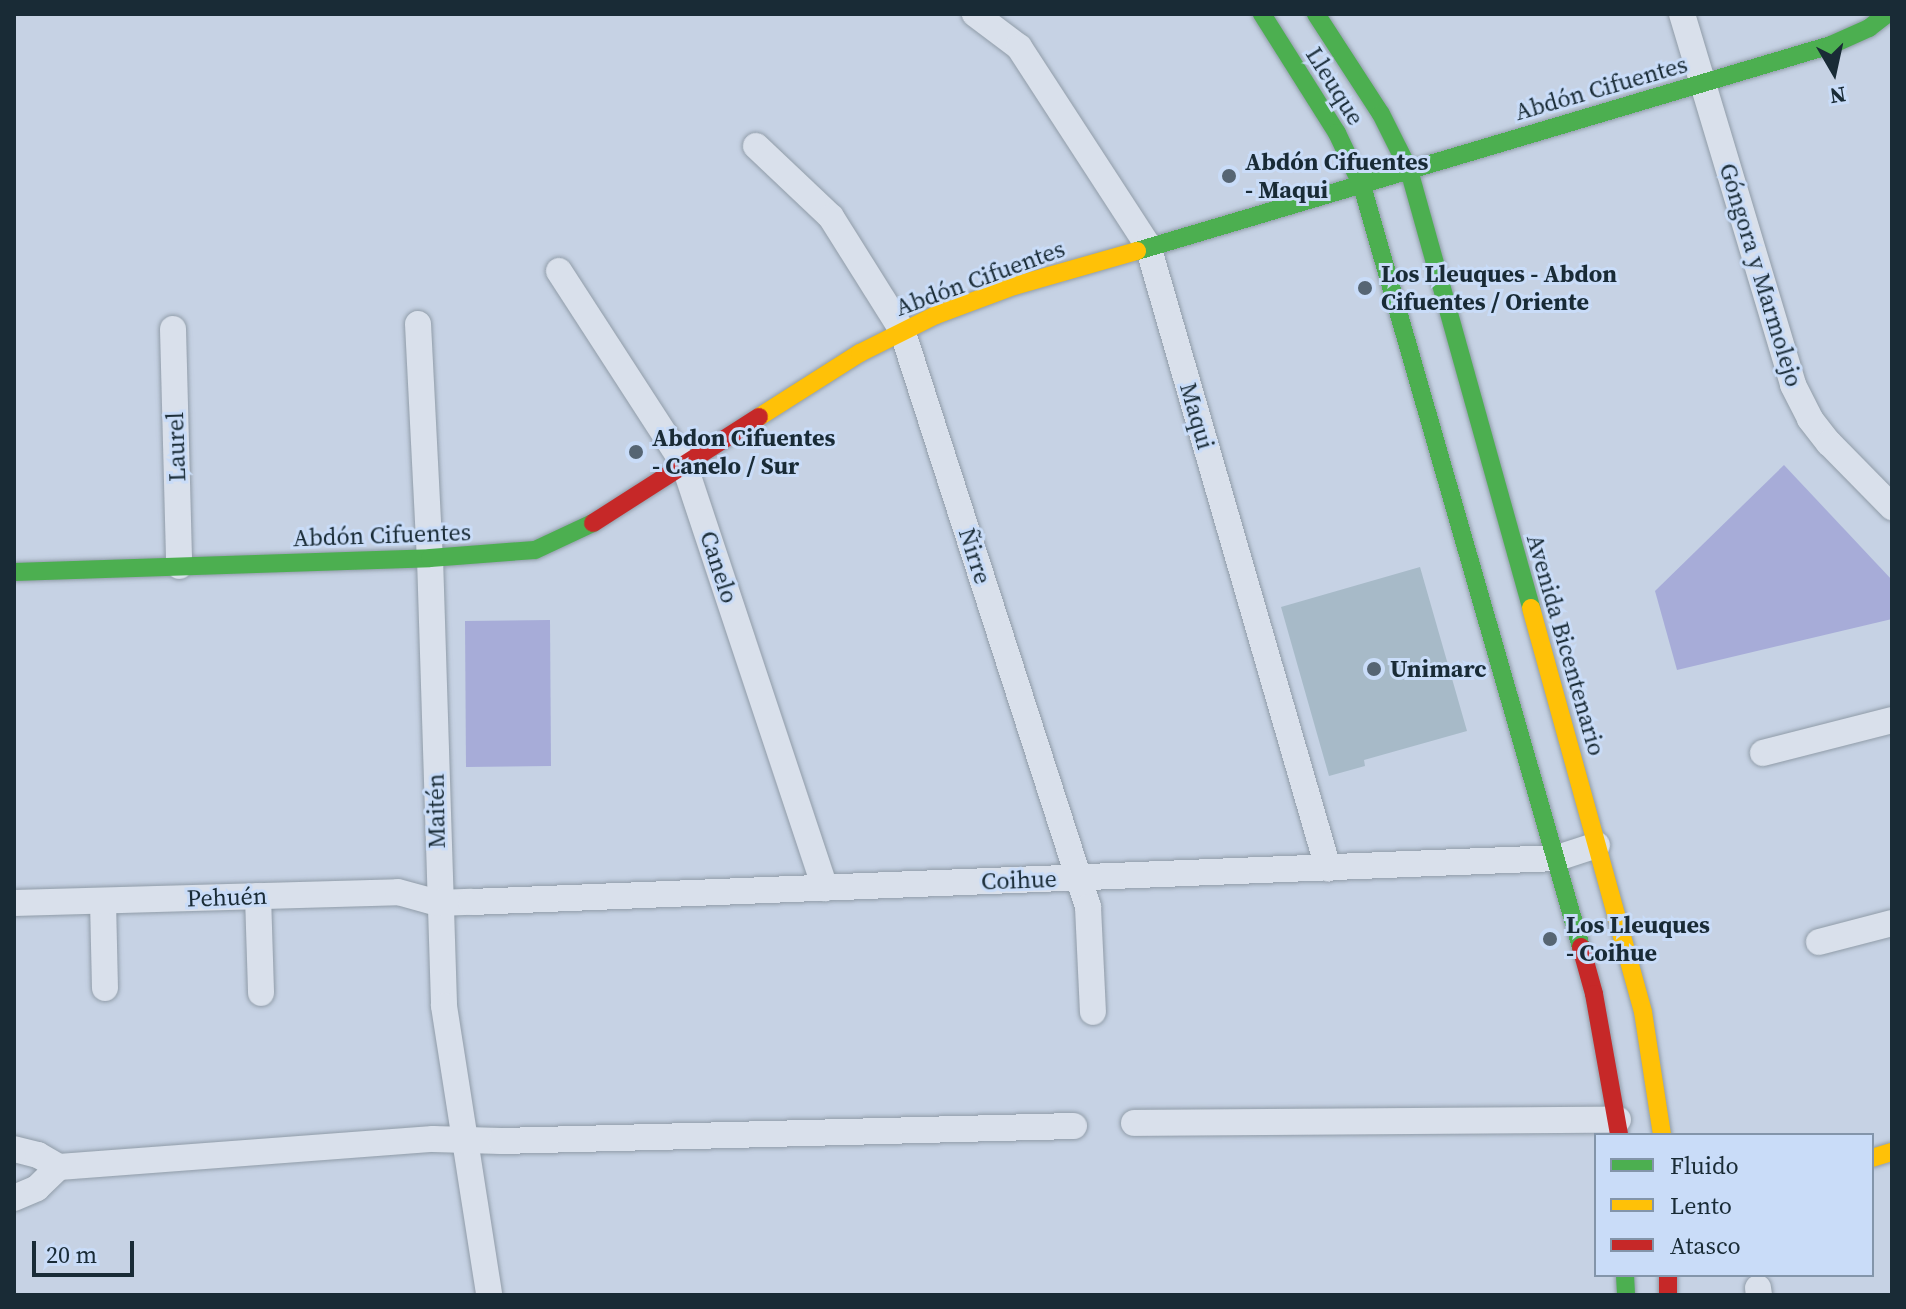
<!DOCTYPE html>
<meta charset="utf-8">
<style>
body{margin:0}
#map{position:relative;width:1906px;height:1309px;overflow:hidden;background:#c6d2e4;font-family:"Source Serif 4",serif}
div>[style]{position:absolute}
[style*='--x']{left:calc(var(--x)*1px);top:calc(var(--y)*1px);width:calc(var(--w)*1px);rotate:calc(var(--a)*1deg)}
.green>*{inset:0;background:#a7acd8}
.building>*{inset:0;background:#a7bac8}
.roads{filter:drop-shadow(0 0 2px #909ca8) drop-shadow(0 0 2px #909ca8)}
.street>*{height:26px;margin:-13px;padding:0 13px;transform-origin:13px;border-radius:13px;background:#d9e0eb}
.fast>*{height:18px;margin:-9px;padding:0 9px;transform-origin:9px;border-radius:9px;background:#4caf50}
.slow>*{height:18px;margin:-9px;padding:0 9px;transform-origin:9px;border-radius:9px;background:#ffc107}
.jam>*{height:18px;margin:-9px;padding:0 9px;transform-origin:9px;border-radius:9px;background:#c62828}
.dots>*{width:22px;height:22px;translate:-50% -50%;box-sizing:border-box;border:4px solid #c9dcf8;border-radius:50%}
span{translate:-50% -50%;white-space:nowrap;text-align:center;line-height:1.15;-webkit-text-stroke:6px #c9dcf8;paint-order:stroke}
.street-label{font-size:24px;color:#192b36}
.poi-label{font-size:24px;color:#192b36;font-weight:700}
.left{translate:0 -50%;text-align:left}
.frame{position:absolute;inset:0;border:16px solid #192b36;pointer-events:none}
.legend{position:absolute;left:1594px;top:1133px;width:280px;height:144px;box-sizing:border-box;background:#c9dcf8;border:2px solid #8395aa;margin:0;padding:10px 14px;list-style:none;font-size:24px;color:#192b36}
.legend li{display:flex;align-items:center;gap:16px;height:40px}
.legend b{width:40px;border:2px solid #8395aa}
.north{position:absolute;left:1794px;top:32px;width:80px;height:80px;-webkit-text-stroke:6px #c9dcf8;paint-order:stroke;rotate:171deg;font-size:22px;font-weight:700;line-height:32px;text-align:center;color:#192b36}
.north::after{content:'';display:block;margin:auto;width:28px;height:36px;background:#192b36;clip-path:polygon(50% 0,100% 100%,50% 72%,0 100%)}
.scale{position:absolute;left:32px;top:1241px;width:102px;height:36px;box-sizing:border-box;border:4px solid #192b36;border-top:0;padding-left:10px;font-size:24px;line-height:28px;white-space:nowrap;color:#192b36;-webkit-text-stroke:6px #c9dcf8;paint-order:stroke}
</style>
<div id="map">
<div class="green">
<i style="clip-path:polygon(1784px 465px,1892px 580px,1892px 619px,1677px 670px,1655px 591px)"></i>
<i style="clip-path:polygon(550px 620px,551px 766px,466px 767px,465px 621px)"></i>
</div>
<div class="building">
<i style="clip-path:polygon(1420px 567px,1467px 731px,1364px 760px,1365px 766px,1329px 776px,1281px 607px)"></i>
</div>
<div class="roads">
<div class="street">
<i style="--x:975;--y:14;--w:55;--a:36.9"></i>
<i style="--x:1019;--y:47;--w:237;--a:57"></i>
<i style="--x:1148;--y:246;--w:648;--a:73.86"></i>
<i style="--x:1682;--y:14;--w:387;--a:73.3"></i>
<i style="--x:1793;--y:385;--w:38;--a:63"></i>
<i style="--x:1810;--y:419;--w:31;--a:52"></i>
<i style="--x:1829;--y:443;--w:90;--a:45.5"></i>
<i style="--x:756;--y:146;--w:103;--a:43.4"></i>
<i style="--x:831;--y:217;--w:133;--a:57.9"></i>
<i style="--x:902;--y:330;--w:606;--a:72.13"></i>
<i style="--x:1088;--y:907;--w:105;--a:87.3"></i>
<i style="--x:559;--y:271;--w:230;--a:57.1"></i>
<i style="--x:684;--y:464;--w:447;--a:71.6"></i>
<i style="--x:418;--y:324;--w:234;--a:87.1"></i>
<i style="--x:430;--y:558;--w:448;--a:88.2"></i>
<i style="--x:444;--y:1006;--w:292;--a:81.1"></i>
<i style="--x:173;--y:329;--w:237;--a:88.5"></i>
<i style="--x:1763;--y:753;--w:133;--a:-14.3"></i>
<i style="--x:258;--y:896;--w:97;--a:88.2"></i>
<i style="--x:103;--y:901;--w:87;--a:88.7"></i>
<i style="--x:14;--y:903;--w:384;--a:-1.6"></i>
<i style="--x:398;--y:892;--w:41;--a:15.4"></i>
<i style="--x:438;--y:903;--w:33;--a:-2"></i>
<i style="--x:471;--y:902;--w:1087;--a:-2.32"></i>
<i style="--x:1557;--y:858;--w:42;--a:-18"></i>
<i style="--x:1819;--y:942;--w:75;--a:-14.6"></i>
<i style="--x:1134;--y:1123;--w:484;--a:-0.4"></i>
<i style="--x:14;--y:1149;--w:25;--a:14"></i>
<i style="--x:38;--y:1155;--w:24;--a:30"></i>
<i style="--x:59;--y:1167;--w:375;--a:-4.3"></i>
<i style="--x:433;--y:1139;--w:68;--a:1.7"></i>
<i style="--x:501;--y:1141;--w:573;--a:-1.5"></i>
<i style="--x:14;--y:1198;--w:25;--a:-23"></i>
<i style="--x:37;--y:1188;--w:30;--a:-44"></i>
<i style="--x:1758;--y:1288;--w:7;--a:82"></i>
</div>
<div class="fast">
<i style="--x:1262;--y:14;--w:141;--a:57.8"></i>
<i style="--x:1337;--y:133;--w:59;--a:64.7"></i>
<i style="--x:1362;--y:186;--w:792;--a:73.95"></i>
<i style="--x:1316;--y:14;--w:119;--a:57"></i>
<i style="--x:1381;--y:114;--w:63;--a:63.4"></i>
<i style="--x:1409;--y:170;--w:455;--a:74.4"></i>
<i style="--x:1137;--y:251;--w:724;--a:-16.53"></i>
<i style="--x:1831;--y:45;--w:42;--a:-24.1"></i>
<i style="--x:1869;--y:28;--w:23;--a:-38"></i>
<i style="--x:14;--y:572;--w:416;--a:-1.9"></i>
<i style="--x:430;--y:558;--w:105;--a:-4.4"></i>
<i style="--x:535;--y:550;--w:64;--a:-25"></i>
<i style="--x:1625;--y:1275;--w:20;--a:87"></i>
</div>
<div class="slow">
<i style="--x:759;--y:417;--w:120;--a:-32.4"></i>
<i style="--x:860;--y:353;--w:85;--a:-26.6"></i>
<i style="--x:936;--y:315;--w:83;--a:-20.4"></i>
<i style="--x:1014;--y:286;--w:128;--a:-15.9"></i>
<i style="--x:1531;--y:608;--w:419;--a:74.5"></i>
<i style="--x:1643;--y:1012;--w:124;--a:81.2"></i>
<i style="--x:1872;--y:1158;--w:21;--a:-17"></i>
</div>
<div class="jam">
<i style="--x:593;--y:523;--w:197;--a:-32.6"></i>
<i style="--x:1581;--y:947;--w:49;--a:74.5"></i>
<i style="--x:1594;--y:994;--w:143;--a:79.9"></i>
<i style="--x:1668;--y:1275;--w:20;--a:90"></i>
</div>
</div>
<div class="dots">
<i style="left:1229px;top:176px;background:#566573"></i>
<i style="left:1365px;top:288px;background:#566573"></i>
<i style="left:636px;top:452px;background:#566573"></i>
<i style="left:1374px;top:669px;background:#566573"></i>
<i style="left:1550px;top:939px;background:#566573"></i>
</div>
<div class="street-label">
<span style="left:1335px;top:86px;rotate:58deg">Lleuque</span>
<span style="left:1601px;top:88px;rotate:-16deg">Abdón Cifuentes</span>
<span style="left:1761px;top:275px;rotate:73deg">Góngora y Marmolejo</span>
<span style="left:980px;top:278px;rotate:-20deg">Abdón Cifuentes</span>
<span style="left:1197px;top:416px;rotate:74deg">Maqui</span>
<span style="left:176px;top:447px;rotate:-92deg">Laurel</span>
<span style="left:382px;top:535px;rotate:-2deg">Abdón Cifuentes</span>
<span style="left:975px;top:556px;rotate:72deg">Ñirre</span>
<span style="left:719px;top:567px;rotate:72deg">Canelo</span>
<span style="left:1566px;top:645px;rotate:74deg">Avenida Bicentenario</span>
<span style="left:436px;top:811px;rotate:-91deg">Maitén</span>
<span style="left:1019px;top:880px;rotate:-2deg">Coihue</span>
<span style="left:227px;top:897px;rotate:-2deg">Pehuén</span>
</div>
<div class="poi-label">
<span class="left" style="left:1245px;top:176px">Abdón Cifuentes<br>- Maqui</span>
<span class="left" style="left:1381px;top:288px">Los Lleuques - Abdon<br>Cifuentes / Oriente</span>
<span class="left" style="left:652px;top:452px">Abdon Cifuentes<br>- Canelo / Sur</span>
<span class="left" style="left:1390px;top:669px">Unimarc</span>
<span class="left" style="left:1566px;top:939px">Los Lleuques<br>- Coihue</span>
</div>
<div class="frame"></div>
<ul class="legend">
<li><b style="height:10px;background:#4caf50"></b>Fluido</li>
<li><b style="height:10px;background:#ffc107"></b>Lento</li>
<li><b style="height:10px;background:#c62828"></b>Atasco</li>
</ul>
<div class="north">N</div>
<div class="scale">20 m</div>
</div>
